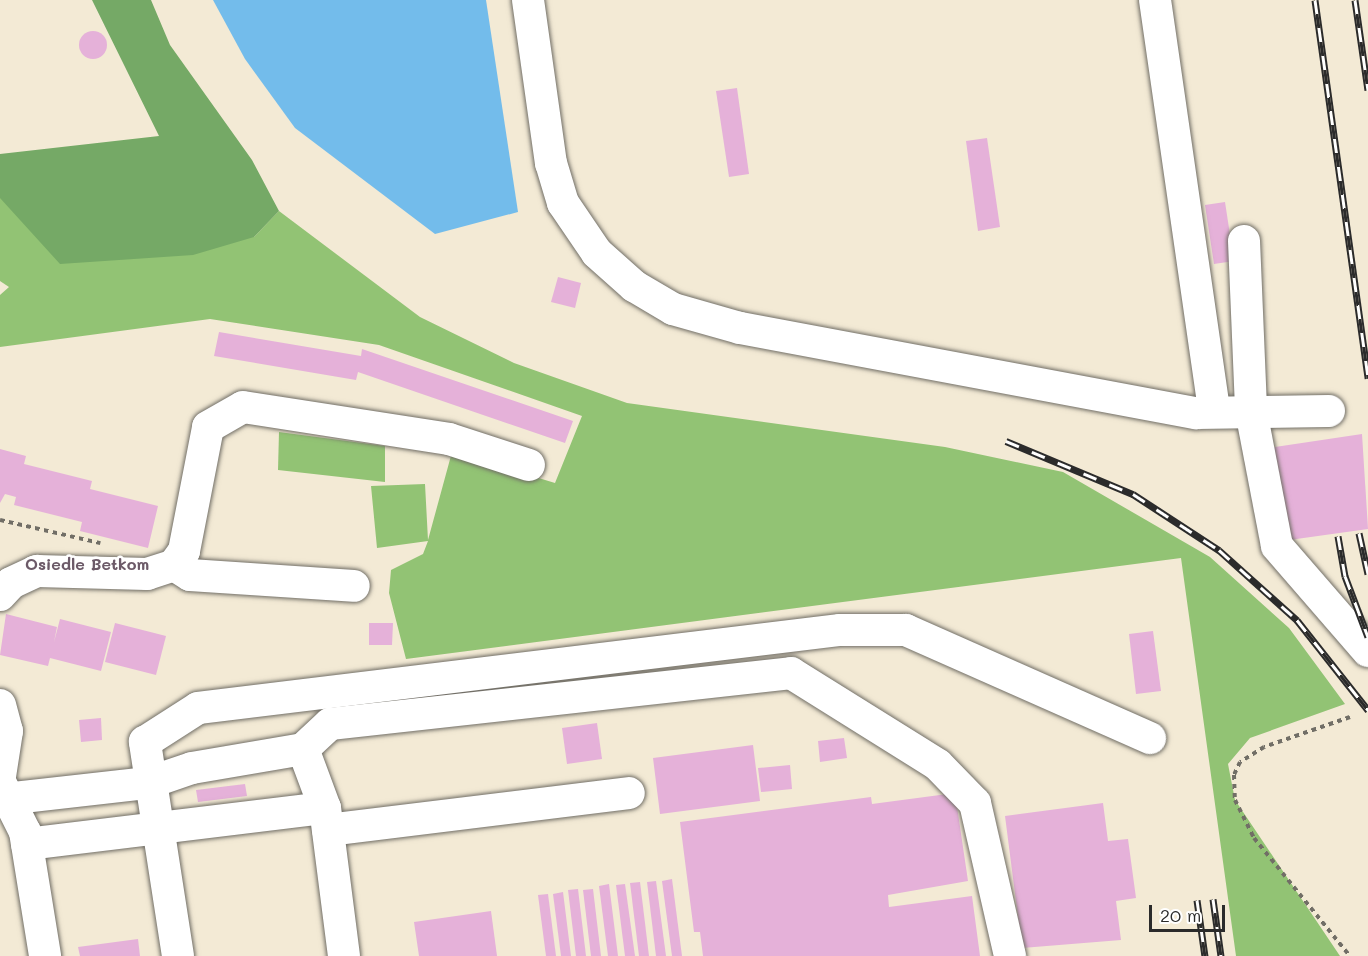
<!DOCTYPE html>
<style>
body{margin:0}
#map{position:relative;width:1368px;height:956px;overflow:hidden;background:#f3ead5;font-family:Mali,sans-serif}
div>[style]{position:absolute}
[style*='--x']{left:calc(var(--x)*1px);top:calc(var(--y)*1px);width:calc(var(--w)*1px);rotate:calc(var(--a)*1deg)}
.green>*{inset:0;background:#92c374}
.forest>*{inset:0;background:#75a966}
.water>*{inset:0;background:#73bceb}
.building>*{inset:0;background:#e5b1d9}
.round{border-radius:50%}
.path>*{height:4px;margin-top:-2px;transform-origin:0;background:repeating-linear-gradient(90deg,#716e66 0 4.5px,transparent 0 9px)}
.roads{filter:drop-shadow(0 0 2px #716e66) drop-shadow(0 0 2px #716e66)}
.minor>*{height:32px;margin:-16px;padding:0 16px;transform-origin:16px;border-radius:16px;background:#fff}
.rail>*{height:7px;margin-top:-3.5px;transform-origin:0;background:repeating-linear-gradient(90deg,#fff 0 14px,#2b2b2b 0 28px);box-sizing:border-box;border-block:2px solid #2b2b2b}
span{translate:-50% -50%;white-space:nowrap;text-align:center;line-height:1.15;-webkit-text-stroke:5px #fff;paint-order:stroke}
.neighbourhood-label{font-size:16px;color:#6c5a68;font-weight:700}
.scale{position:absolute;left:1149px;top:905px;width:76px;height:27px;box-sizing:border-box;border:3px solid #2b2b2b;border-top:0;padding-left:8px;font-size:18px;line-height:21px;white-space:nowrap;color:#2b2b2b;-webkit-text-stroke:4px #fff;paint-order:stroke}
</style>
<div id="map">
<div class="green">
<i style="clip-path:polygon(0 194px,254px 237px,279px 211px,420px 317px,514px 363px,627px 403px,945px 447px,1063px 472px,1210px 557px,1289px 628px,1345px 704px,1250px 738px,1228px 764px,1235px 800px,1340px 956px,1236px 956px,1181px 558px,406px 659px,389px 593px,391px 570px,423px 554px,428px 541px,377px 548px,371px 486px,425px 484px,428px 540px,452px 452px,555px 483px,582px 416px,379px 345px,210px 319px,0 347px,0 295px,9px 287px,0 281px)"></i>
<i style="clip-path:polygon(279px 432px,385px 446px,385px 482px,278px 470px)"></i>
</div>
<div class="forest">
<i style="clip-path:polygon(92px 0,151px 0,170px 45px,252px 160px,279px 211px,254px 237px,193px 255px,60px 264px,0 198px,0 154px,159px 136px)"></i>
</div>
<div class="water">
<i style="clip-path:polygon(213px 0,486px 0,518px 212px,435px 234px,295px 128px,245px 59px)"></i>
</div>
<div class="building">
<i class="round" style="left:79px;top:31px;width:28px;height:28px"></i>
<i style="clip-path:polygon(737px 88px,749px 174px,729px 177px,716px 91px)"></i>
<i style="clip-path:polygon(987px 138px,1000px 227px,978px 231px,966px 141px)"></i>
<i style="clip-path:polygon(1225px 202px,1234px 261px,1214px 264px,1205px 205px)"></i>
<i style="clip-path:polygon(558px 277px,581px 283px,575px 308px,551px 302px)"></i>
<i style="clip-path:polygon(219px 332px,361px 356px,362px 349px,573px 421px,565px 443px,358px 372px,356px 380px,214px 356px)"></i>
<i style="clip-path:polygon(1362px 434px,1368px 529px,1282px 541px,1268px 448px)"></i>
<i style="clip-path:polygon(0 449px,26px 456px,24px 464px,92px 481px,90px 489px,158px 506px,148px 548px,80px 531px,82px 522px,14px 505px,16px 497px,5px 494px,0 503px)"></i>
<i style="clip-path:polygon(6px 614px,57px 627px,54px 642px,60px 619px,111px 632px,101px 671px,50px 658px,48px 666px,0 655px)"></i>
<i style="clip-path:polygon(115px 623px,166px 636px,156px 675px,105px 662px)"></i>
<i style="clip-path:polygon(369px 623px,393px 623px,392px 645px,369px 645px)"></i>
<i style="clip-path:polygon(1153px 631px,1161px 691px,1136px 694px,1129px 634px)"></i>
<i style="clip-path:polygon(101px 718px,102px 740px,81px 742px,79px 720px)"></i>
<i style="clip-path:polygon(597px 723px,602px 759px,567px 764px,562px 728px)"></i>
<i style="clip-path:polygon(844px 738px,847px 758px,820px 762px,818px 741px)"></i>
<i style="clip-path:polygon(753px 745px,760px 801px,660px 814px,653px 758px)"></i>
<i style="clip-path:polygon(790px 765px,792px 789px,761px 792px,758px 768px)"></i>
<i style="clip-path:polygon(245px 784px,247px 796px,198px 802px,196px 790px)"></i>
<i style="clip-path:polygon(955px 793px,968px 881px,888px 895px,889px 907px,972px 896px,980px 956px,703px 956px,700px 932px,694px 932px,680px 822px,871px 797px,872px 804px)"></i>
<i style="clip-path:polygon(1103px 803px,1108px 841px,1128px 839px,1136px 898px,1116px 901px,1121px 940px,1022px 948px,1005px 816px)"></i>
<i style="clip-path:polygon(672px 879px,682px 956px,672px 956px,662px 881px)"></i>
<i style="clip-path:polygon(656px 881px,666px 956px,656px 956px,647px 882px)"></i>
<i style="clip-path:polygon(640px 882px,649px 956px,639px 956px,630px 883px)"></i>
<i style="clip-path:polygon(609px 884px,618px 956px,608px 956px,599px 886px)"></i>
<i style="clip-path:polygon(625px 884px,635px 956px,625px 956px,616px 885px)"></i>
<i style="clip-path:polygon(578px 889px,586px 956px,576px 956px,568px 890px)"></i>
<i style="clip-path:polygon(593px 889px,601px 956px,591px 956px,583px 890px)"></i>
<i style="clip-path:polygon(563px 892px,571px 956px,561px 956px,553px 894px)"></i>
<i style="clip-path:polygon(548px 894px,556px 956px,546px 956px,538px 895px)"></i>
<i style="clip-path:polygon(491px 911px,497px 956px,419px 956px,414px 922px)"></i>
<i style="clip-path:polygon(138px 939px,140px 956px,80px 956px,78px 947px)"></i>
</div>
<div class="path">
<i style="--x:0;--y:520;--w:103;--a:13"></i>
<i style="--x:1350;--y:717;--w:91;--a:160.8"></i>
<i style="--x:1264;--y:747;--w:28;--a:148"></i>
<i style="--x:1240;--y:762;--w:14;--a:115"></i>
<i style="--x:1234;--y:775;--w:25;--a:88"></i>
<i style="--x:1235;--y:800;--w:42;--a:63.4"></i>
<i style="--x:1254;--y:838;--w:152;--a:50.9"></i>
</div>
<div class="roads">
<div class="minor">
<i style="--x:528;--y:0;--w:165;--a:82"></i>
<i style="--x:551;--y:163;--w:42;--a:73.3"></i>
<i style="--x:563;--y:203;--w:60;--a:55.8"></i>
<i style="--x:597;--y:253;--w:50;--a:41.7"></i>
<i style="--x:634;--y:286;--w:45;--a:30.5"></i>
<i style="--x:673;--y:309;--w:70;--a:15.8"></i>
<i style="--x:740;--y:328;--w:464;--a:10.6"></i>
<i style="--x:1196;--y:413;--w:133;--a:-0.9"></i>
<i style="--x:1155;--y:0;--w:415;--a:81.8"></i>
<i style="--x:1244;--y:241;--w:170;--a:87.6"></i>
<i style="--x:1251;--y:411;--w:137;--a:79.1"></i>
<i style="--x:1277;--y:546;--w:139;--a:49.1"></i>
<i style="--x:174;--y:565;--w:19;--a:32"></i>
<i style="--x:190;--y:575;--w:164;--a:3.8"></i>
<i style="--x:0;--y:595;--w:16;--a:-47"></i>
<i style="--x:11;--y:583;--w:29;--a:-25"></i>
<i style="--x:37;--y:571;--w:110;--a:1.6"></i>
<i style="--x:147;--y:574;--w:28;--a:-18"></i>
<i style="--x:174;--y:565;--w:17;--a:-54"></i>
<i style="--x:184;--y:551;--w:126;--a:-79"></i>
<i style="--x:208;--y:427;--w:40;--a:-29.7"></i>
<i style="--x:243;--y:407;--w:208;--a:8.8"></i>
<i style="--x:449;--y:439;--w:84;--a:18"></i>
<i style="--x:0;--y:705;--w:27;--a:75"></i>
<i style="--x:7;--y:731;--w:46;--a:98.8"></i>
<i style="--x:0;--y:782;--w:56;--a:63.4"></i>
<i style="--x:25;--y:832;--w:126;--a:80.8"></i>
<i style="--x:5;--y:799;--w:144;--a:-6.4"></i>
<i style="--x:148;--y:783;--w:46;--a:-18.8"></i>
<i style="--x:192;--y:768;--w:113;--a:-9.7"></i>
<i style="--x:328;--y:830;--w:303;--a:-7"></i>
<i style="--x:27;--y:844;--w:300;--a:-6.9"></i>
<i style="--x:178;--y:956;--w:217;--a:-98.8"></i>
<i style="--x:145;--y:742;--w:63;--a:-32.7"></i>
<i style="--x:198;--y:708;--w:647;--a:-6.93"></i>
<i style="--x:840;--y:630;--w:66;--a:0"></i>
<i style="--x:906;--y:630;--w:267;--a:23.9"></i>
<i style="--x:344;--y:956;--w:149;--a:-97.3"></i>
<i style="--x:325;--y:808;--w:63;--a:-110.4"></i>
<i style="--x:303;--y:749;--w:37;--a:-43"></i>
<i style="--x:330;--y:724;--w:464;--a:-6.3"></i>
<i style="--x:791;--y:673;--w:173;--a:32"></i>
<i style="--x:938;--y:765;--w:53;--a:45.8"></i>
<i style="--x:975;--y:803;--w:157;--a:77.1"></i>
</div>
</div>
<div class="rail">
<i style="--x:1315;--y:0;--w:382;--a:82"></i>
<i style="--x:1355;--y:0;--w:91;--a:81.8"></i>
<i style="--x:1006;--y:441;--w:138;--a:22.7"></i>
<i style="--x:1133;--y:494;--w:103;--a:33.1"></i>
<i style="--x:1219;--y:550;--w:105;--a:41.9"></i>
<i style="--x:1297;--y:620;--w:115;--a:51.7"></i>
<i style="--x:1359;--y:533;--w:42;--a:77.6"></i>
<i style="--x:1338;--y:536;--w:41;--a:80.1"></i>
<i style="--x:1345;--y:576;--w:65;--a:69.3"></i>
<i style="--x:1213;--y:899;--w:58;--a:82"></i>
<i style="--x:1197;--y:900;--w:57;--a:81.9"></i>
</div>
<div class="neighbourhood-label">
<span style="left:87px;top:564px">Osiedle Betkom</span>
</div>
<div class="scale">20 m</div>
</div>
